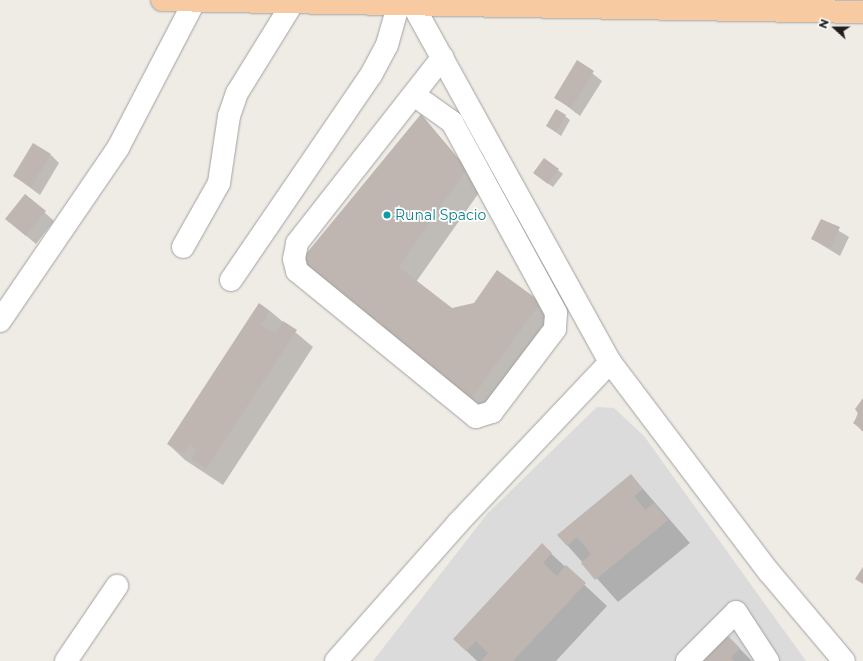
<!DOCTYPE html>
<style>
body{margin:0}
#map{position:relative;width:863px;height:661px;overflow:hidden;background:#efebe5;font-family:Montserrat,sans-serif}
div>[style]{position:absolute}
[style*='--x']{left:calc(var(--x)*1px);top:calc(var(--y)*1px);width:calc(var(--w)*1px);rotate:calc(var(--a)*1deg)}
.residential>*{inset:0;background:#dcdbdc}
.shadow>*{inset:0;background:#0003}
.building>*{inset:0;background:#bfb6b1}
.roads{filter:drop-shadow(0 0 1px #a2a2a2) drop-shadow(0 0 1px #a2a2a2)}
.minor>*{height:22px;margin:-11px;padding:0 11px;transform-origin:11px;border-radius:11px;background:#fff}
.major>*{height:22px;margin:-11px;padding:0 11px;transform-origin:11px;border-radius:11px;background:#f8caa1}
.dots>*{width:11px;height:11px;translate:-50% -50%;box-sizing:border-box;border:2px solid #fff;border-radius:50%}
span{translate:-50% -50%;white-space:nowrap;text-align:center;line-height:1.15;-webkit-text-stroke:3.5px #fff;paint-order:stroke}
.culture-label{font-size:14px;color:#0d838f}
.left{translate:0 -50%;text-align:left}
.north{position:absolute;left:815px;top:8px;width:40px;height:40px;-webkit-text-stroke:3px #fff;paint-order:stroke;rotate:291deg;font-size:11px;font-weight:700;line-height:16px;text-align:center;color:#1e1e1e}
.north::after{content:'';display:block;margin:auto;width:14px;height:18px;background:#1e1e1e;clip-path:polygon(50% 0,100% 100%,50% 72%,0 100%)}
</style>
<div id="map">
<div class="residential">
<i style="clip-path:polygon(597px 407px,614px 408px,644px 436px,806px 661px,373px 661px,487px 514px)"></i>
</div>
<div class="shadow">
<i style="clip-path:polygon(578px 62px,602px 81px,580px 116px,555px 97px)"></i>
<i style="clip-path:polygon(557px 110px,570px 120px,561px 136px,547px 126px)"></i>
<i style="clip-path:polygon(421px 115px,483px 187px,416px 282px,452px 309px,541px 303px,557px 320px,487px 418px,319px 274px)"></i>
<i style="clip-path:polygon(51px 155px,59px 163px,40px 195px,14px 176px)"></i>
<i style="clip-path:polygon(558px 170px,563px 174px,553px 187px,539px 177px)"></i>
<i style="clip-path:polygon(25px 195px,54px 221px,36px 244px,6px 219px)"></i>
<i style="clip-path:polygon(821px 220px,849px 237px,840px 256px,812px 239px)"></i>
<i style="clip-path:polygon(270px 311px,313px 347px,223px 485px,185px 460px,168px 444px)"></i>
<i style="clip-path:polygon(863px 399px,863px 432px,854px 423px)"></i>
<i style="clip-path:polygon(631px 475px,690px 543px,618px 602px,567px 545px)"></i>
<i style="clip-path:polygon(542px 545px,607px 606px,556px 661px,477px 661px,454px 639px)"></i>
<i style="clip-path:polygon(726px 635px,752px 661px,701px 661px)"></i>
</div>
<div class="building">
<i style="clip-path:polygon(577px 60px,594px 71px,571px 108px,554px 98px)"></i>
<i style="clip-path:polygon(556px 109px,566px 115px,556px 132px,546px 126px)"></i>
<i style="clip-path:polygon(421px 114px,467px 169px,399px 267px,452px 308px,474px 303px,497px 270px,541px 302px,469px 402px,301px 260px)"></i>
<i style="clip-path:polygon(33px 143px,51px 154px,31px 187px,13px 176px)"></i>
<i style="clip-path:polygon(544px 158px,559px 169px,548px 184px,533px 173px)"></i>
<i style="clip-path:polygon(25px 194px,46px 211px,26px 236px,5px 219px)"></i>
<i style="clip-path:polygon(821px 219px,840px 227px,831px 248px,811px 239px)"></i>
<i style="clip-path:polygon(259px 303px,270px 311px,261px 325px,275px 333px,283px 321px,297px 330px,206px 469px,191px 459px,197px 450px,190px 445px,184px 454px,167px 444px)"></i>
<i style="clip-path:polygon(863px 398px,863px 430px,853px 423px,859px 415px,855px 409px)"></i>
<i style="clip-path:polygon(631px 474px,643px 489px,634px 496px,645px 510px,654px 503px,668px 520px,595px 580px,581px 563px,591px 554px,577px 537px,567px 546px,557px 535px)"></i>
<i style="clip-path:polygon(542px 543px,552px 553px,543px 563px,557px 576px,566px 565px,586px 583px,513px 661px,481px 661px,488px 653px,476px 641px,466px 651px,453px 639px)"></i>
<i style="clip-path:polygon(863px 567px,863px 584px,855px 579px)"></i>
<i style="clip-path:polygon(726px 634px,740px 648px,731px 658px,734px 661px,700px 661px)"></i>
</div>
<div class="roads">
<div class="minor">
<i style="--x:414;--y:7;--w:406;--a:61.1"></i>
<i style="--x:610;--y:362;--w:263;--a:52.9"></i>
<i style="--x:769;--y:572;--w:116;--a:49.9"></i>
<i style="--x:414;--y:95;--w:47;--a:35.4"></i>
<i style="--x:452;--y:122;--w:217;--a:61.4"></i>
<i style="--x:556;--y:313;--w:16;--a:94"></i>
<i style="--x:555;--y:329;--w:104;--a:127.2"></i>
<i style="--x:492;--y:412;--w:17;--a:163"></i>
<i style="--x:476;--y:417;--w:231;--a:-140.8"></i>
<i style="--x:297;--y:271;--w:12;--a:-104"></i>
<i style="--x:294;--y:259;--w:16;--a:-79"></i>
<i style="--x:297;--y:243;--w:236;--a:-51.9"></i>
<i style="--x:183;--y:247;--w:73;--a:-60.6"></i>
<i style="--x:219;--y:183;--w:68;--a:-81.5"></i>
<i style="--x:229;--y:116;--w:24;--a:-71"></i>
<i style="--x:237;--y:93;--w:105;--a:-58.3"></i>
<i style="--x:231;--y:280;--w:248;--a:-55.7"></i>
<i style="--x:371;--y:75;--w:34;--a:-62"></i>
<i style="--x:387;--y:45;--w:41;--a:-74.2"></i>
<i style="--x:0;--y:321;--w:209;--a:-55.7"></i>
<i style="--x:118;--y:148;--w:165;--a:-62.5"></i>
<i style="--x:66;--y:661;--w:91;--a:-55.8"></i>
<i style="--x:336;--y:661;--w:183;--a:-48.5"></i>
<i style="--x:457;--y:524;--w:223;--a:-46.6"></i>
<i style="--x:687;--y:661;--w:69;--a:-45"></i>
<i style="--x:736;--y:612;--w:59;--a:56.9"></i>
</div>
<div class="major">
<i style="--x:162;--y:0;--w:701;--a:0.98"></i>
</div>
</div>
<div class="dots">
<i style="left:387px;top:215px;background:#0f9aa8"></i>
</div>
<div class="culture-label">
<span class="left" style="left:395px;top:215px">Runal Spacio</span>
</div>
<div class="north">N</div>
</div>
